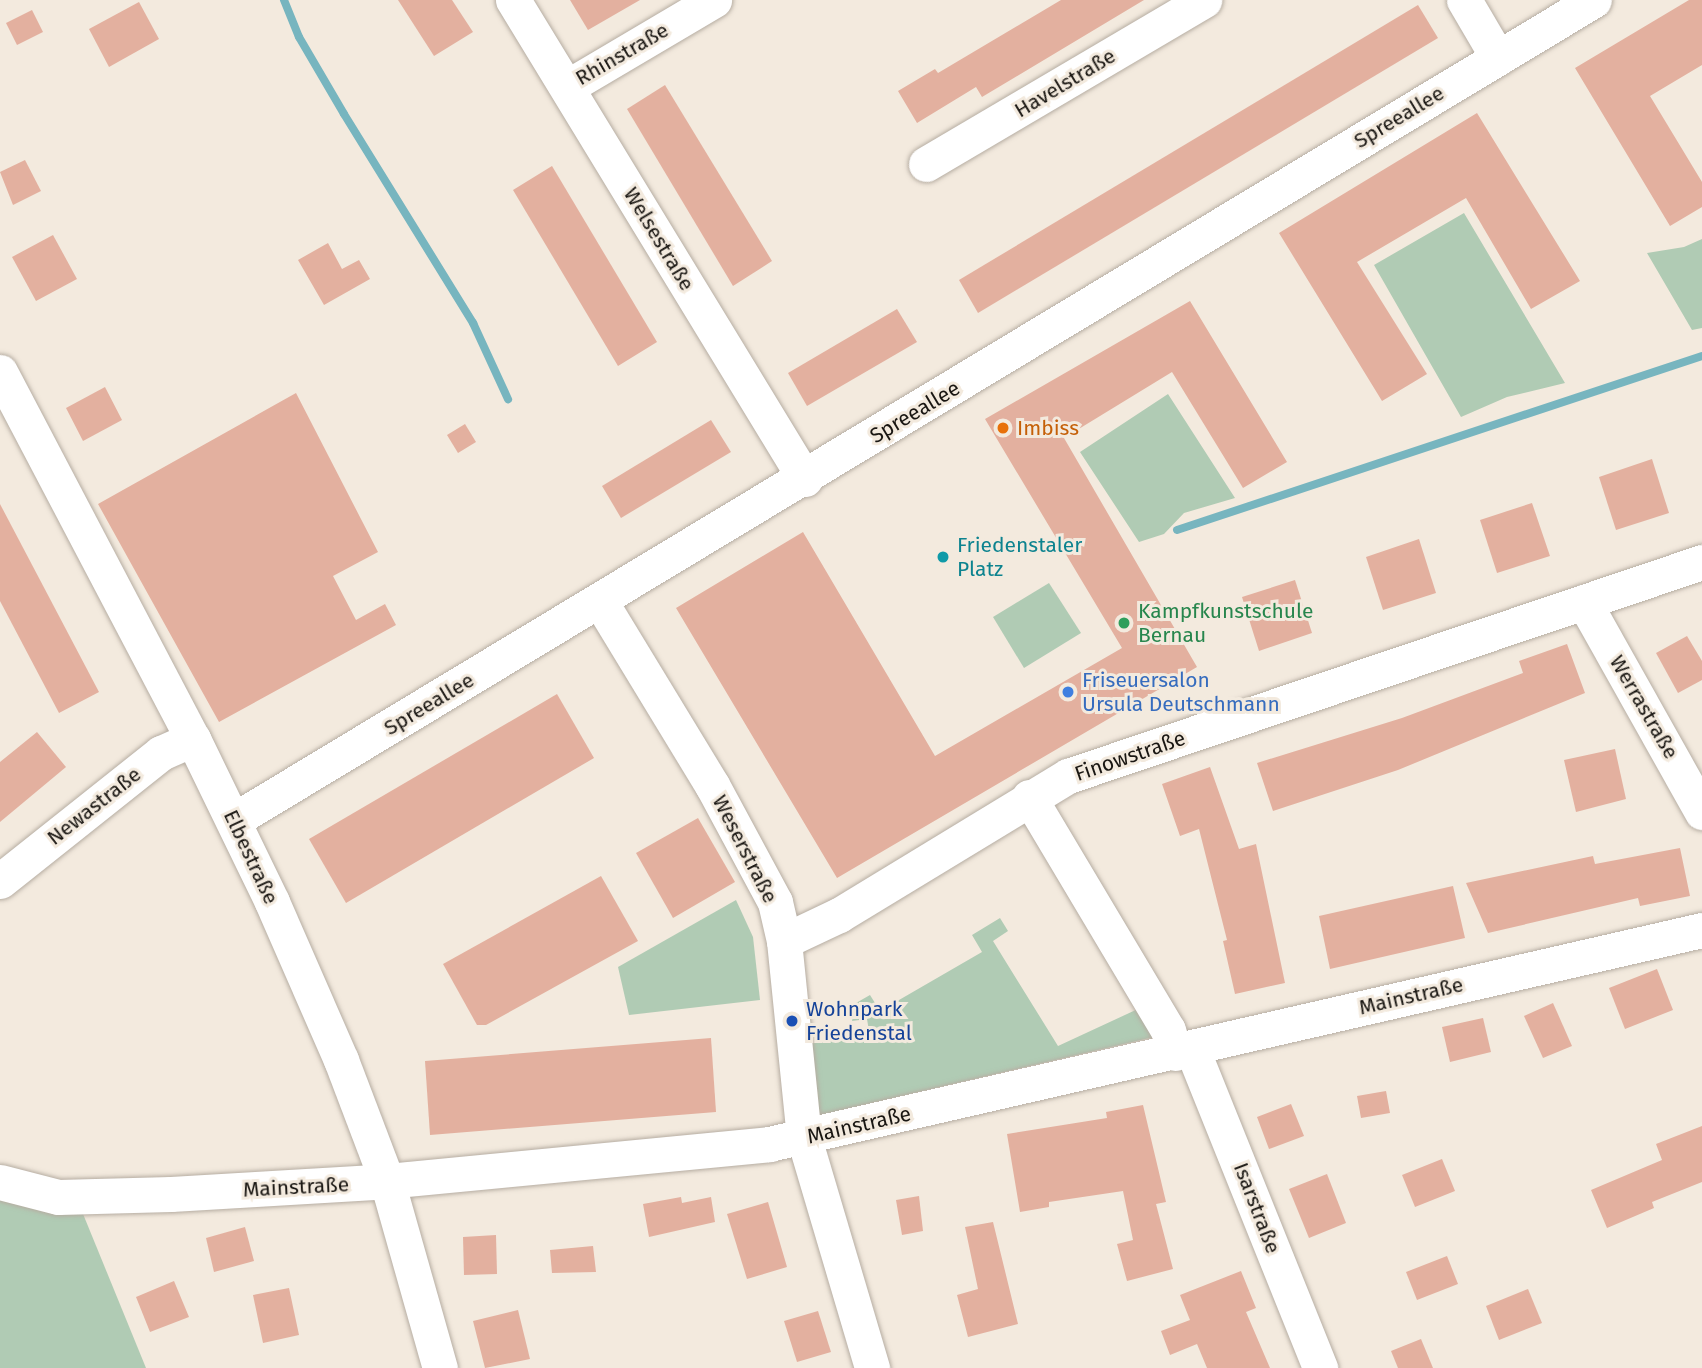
<!DOCTYPE html>
<meta charset="utf-8">
<style>
body{margin:0}
#map{position:relative;width:1702px;height:1368px;overflow:hidden;background:#f3eade;font-family:"Fira Sans",sans-serif}
div>[style]{position:absolute}
[style*='--x']{left:calc(var(--x)*1px);top:calc(var(--y)*1px);width:calc(var(--w)*1px);rotate:calc(var(--a)*1deg)}
.green>*{inset:0;background:#b0cbb4}
.stream>*{height:8px;margin:-4px;padding:0 4px;transform-origin:4px;border-radius:4px;background:#77b5bf}
.building>*{inset:0;background:#e3b09f}
.roads{filter:drop-shadow(0 0 2px #b6ada2) drop-shadow(0 0 2px #b6ada2)}
.minor>*{height:35px;margin:-17.5px;padding:0 17.5px;transform-origin:17.5px;border-radius:17.5px;background:#fff}
.dots>*{width:19px;height:19px;translate:-50% -50%;box-sizing:border-box;border:4px solid #f3eade;border-radius:50%}
span{translate:-50% -50%;white-space:nowrap;text-align:center;line-height:1.15;-webkit-text-stroke:6px #f3eade;paint-order:stroke}
.street-label{font-size:21px;color:#191612}
.food-label{font-size:21px;color:#c56008}
.left{translate:0 -50%;text-align:left}
.culture-label{font-size:21px;color:#0d838f}
.leisure-label{font-size:21px;color:#27864d}
.shop-label{font-size:21px;color:#366cbe}
.transit-label{font-size:21px;color:#164399}
</style>
<div id="map">
<div class="green">
<i style="clip-path:polygon(1464px 213px,1565px 383px,1507px 397px,1461px 417px,1374px 265px)"></i>
<i style="clip-path:polygon(1702px 239px,1702px 328px,1692px 330px,1647px 253px,1684px 247px)"></i>
<i style="clip-path:polygon(1168px 394px,1235px 498px,1184px 513px,1164px 534px,1139px 542px,1080px 452px)"></i>
<i style="clip-path:polygon(1049px 583px,1081px 633px,1024px 668px,993px 617px)"></i>
<i style="clip-path:polygon(736px 900px,753px 937px,760px 1000px,629px 1015px,618px 967px)"></i>
<i style="clip-path:polygon(1000px 918px,1008px 931px,993px 941px,1058px 1046px,1140px 1008px,1158px 1036px,820px 1115px,811px 1105px,806px 1044px,870px 1037px,867px 1019px,852px 1021px,856px 1003px,870px 995px,880px 1011px,982px 952px,972px 935px)"></i>
<i style="clip-path:polygon(0 1189px,81px 1209px,146px 1368px,0 1368px)"></i>
</div>
<div class="stream">
<i style="--x:284;--y:0;--w:40;--a:68"></i>
<i style="--x:299;--y:37;--w:89;--a:59.7"></i>
<i style="--x:344;--y:114;--w:246;--a:58.3"></i>
<i style="--x:473;--y:323;--w:84;--a:65.3"></i>
<i style="--x:1177;--y:530;--w:553;--a:-18.34"></i>
</div>
<div class="building">
<i style="clip-path:polygon(398px 0,452px 0,473px 32px,434px 56px)"></i>
<i style="clip-path:polygon(570px 0,640px 0,588px 30px)"></i>
<i style="clip-path:polygon(1061px 0,1144px 0,982px 97px,976px 87px,917px 123px,898px 91px,935px 69px,938px 73px)"></i>
<i style="clip-path:polygon(1689px 0,1702px 0,1702px 65px,1650px 96px,1702px 182px,1702px 207px,1670px 226px,1575px 68px)"></i>
<i style="clip-path:polygon(139px 2px,159px 39px,109px 67px,89px 29px)"></i>
<i style="clip-path:polygon(1418px 5px,1438px 38px,978px 313px,959px 280px)"></i>
<i style="clip-path:polygon(32px 10px,43px 32px,17px 45px,6px 23px)"></i>
<i style="clip-path:polygon(665px 85px,772px 261px,733px 286px,627px 109px)"></i>
<i style="clip-path:polygon(1477px 113px,1580px 281px,1531px 309px,1466px 198px,1357px 262px,1427px 374px,1382px 401px,1279px 233px)"></i>
<i style="clip-path:polygon(25px 160px,41px 191px,13px 205px,0 172px)"></i>
<i style="clip-path:polygon(552px 166px,657px 342px,618px 366px,513px 190px)"></i>
<i style="clip-path:polygon(53px 235px,77px 279px,36px 301px,12px 257px)"></i>
<i style="clip-path:polygon(328px 243px,342px 269px,359px 260px,370px 279px,324px 305px,298px 260px)"></i>
<i style="clip-path:polygon(1190px 301px,1287px 462px,1243px 488px,1172px 372px,1064px 438px,1197px 667px,837px 878px,676px 608px,803px 532px,935px 756px,1122px 648px,985px 419px)"></i>
<i style="clip-path:polygon(897px 309px,917px 342px,807px 406px,788px 373px)"></i>
<i style="clip-path:polygon(105px 387px,122px 420px,83px 441px,66px 408px)"></i>
<i style="clip-path:polygon(296px 393px,378px 552px,333px 576px,356px 620px,385px 604px,396px 625px,219px 722px,98px 504px)"></i>
<i style="clip-path:polygon(711px 420px,731px 452px,621px 518px,602px 486px)"></i>
<i style="clip-path:polygon(465px 424px,476px 442px,458px 453px,447px 435px)"></i>
<i style="clip-path:polygon(1652px 459px,1669px 513px,1616px 530px,1599px 477px)"></i>
<i style="clip-path:polygon(1532px 503px,1550px 556px,1497px 573px,1480px 520px)"></i>
<i style="clip-path:polygon(0 504px,99px 692px,59px 713px,0 601px)"></i>
<i style="clip-path:polygon(1419px 539px,1436px 593px,1383px 610px,1366px 557px)"></i>
<i style="clip-path:polygon(1295px 580px,1312px 633px,1259px 651px,1242px 597px)"></i>
<i style="clip-path:polygon(1687px 636px,1702px 661px,1702px 680px,1678px 693px,1656px 653px)"></i>
<i style="clip-path:polygon(1567px 644px,1585px 693px,1398px 770px,1273px 811px,1257px 763px,1402px 718px,1523px 673px,1519px 661px)"></i>
<i style="clip-path:polygon(557px 694px,594px 758px,346px 903px,309px 839px)"></i>
<i style="clip-path:polygon(37px 732px,66px 767px,0 822px,0 762px)"></i>
<i style="clip-path:polygon(1615px 749px,1626px 799px,1576px 812px,1564px 760px)"></i>
<i style="clip-path:polygon(1210px 767px,1239px 849px,1256px 844px,1285px 983px,1235px 994px,1223px 941px,1227px 940px,1199px 829px,1180px 836px,1162px 784px)"></i>
<i style="clip-path:polygon(698px 818px,735px 882px,673px 918px,636px 853px)"></i>
<i style="clip-path:polygon(1680px 848px,1690px 896px,1640px 906px,1638px 898px,1488px 933px,1466px 883px,1593px 856px,1595px 864px)"></i>
<i style="clip-path:polygon(601px 876px,638px 941px,486px 1025px,477px 1025px,443px 964px)"></i>
<i style="clip-path:polygon(1453px 886px,1465px 938px,1330px 969px,1319px 916px)"></i>
<i style="clip-path:polygon(1657px 969px,1673px 1010px,1625px 1029px,1609px 988px)"></i>
<i style="clip-path:polygon(1553px 1003px,1572px 1046px,1543px 1058px,1524px 1016px)"></i>
<i style="clip-path:polygon(1483px 1018px,1491px 1052px,1450px 1062px,1442px 1027px)"></i>
<i style="clip-path:polygon(711px 1038px,716px 1112px,430px 1135px,425px 1061px)"></i>
<i style="clip-path:polygon(1386px 1091px,1390px 1113px,1361px 1118px,1357px 1096px)"></i>
<i style="clip-path:polygon(1291px 1104px,1304px 1136px,1269px 1149px,1257px 1117px)"></i>
<i style="clip-path:polygon(1143px 1105px,1166px 1202px,1156px 1204px,1173px 1269px,1127px 1281px,1117px 1244px,1133px 1240px,1123px 1191px,1049px 1202px,1049px 1207px,1020px 1212px,1007px 1134px,1107px 1118px,1106px 1112px)"></i>
<i style="clip-path:polygon(1702px 1126px,1702px 1182px,1652px 1202px,1654px 1208px,1607px 1228px,1591px 1190px,1662px 1160px,1656px 1144px)"></i>
<i style="clip-path:polygon(1442px 1159px,1455px 1191px,1415px 1207px,1402px 1175px)"></i>
<i style="clip-path:polygon(1327px 1174px,1346px 1223px,1309px 1238px,1289px 1189px)"></i>
<i style="clip-path:polygon(919px 1196px,923px 1231px,902px 1235px,896px 1200px)"></i>
<i style="clip-path:polygon(681px 1197px,682px 1203px,711px 1197px,715px 1222px,649px 1237px,643px 1204px)"></i>
<i style="clip-path:polygon(768px 1202px,787px 1267px,747px 1279px,727px 1214px)"></i>
<i style="clip-path:polygon(993px 1222px,1018px 1324px,968px 1337px,957px 1295px,978px 1289px,965px 1227px)"></i>
<i style="clip-path:polygon(245px 1227px,254px 1261px,214px 1272px,206px 1238px)"></i>
<i style="clip-path:polygon(496px 1235px,497px 1274px,464px 1275px,463px 1237px)"></i>
<i style="clip-path:polygon(593px 1246px,596px 1272px,552px 1273px,550px 1250px)"></i>
<i style="clip-path:polygon(1447px 1256px,1458px 1284px,1417px 1300px,1406px 1272px)"></i>
<i style="clip-path:polygon(1241px 1271px,1256px 1308px,1246px 1312px,1270px 1368px,1207px 1368px,1197px 1344px,1170px 1355px,1161px 1331px,1190px 1320px,1180px 1295px)"></i>
<i style="clip-path:polygon(174px 1281px,189px 1317px,150px 1332px,136px 1297px)"></i>
<i style="clip-path:polygon(289px 1288px,299px 1335px,263px 1343px,253px 1295px)"></i>
<i style="clip-path:polygon(1528px 1289px,1542px 1323px,1499px 1340px,1486px 1306px)"></i>
<i style="clip-path:polygon(518px 1310px,530px 1359px,485px 1368px,473px 1321px)"></i>
<i style="clip-path:polygon(818px 1311px,831px 1352px,797px 1362px,784px 1321px)"></i>
<i style="clip-path:polygon(1421px 1339px,1433px 1368px,1398px 1368px,1391px 1351px)"></i>
</div>
<div class="roads">
<div class="minor">
<i style="--x:513;--y:0;--w:561;--a:58.63"></i>
<i style="--x:1464;--y:0;--w:67;--a:59.6"></i>
<i style="--x:567;--y:87;--w:171;--a:-30.6"></i>
<i style="--x:926;--y:164;--w:323;--a:-30.5"></i>
<i style="--x:0;--y:372;--w:415;--a:62.3"></i>
<i style="--x:193;--y:739;--w:181;--a:64.1"></i>
<i style="--x:272;--y:902;--w:172;--a:66.4"></i>
<i style="--x:341;--y:1060;--w:129;--a:69.2"></i>
<i style="--x:387;--y:1181;--w:194;--a:74.2"></i>
<i style="--x:600;--y:601;--w:215;--a:58.7"></i>
<i style="--x:712;--y:785;--w:133;--a:61.7"></i>
<i style="--x:775;--y:902;--w:40;--a:77"></i>
<i style="--x:784;--y:941;--w:198;--a:84.2"></i>
<i style="--x:804;--y:1138;--w:240;--a:73.5"></i>
<i style="--x:1584;--y:602;--w:241;--a:60.7"></i>
<i style="--x:1029;--y:797;--w:271;--a:59.2"></i>
<i style="--x:1168;--y:1030;--w:24;--a:73"></i>
<i style="--x:234;--y:820;--w:1588;--a:-31.09"></i>
<i style="--x:0;--y:881;--w:206;--a:-38.5"></i>
<i style="--x:161;--y:753;--w:35;--a:-24"></i>
<i style="--x:784;--y:941;--w:61;--a:-25.3"></i>
<i style="--x:839;--y:915;--w:268;--a:-31.3"></i>
<i style="--x:1068;--y:776;--w:669;--a:-18.65"></i>
<i style="--x:1192;--y:1049;--w:344;--a:68.1"></i>
<i style="--x:0;--y:1182;--w:60;--a:14.5"></i>
<i style="--x:58;--y:1197;--w:113;--a:-1.5"></i>
<i style="--x:171;--y:1194;--w:216;--a:-3.4"></i>
<i style="--x:387;--y:1181;--w:384;--a:-5.5"></i>
<i style="--x:769;--y:1144;--w:957;--a:-12.92"></i>
</div>
</div>
<div class="dots">
<i style="left:1003px;top:428px;background:#e8710a"></i>
<i style="left:943px;top:557px;background:#0f9aa8"></i>
<i style="left:1124px;top:623px;background:#2e9e5b"></i>
<i style="left:1068px;top:692px;background:#3f7fe0"></i>
<i style="left:792px;top:1021px;background:#1a4fb4"></i>
</div>
<div class="street-label">
<span style="left:622px;top:54px;rotate:-30deg">Rhinstraße</span>
<span style="left:1065px;top:83px;rotate:-31deg">Havelstraße</span>
<span style="left:1399px;top:117px;rotate:-31deg">Spreeallee</span>
<span style="left:659px;top:239px;rotate:59deg">Welsestraße</span>
<span style="left:915px;top:412px;rotate:-31deg">Spreeallee</span>
<span style="left:429px;top:704px;rotate:-31deg">Spreeallee</span>
<span style="left:1644px;top:707px;rotate:60deg">Werrastraße</span>
<span style="left:1130px;top:756px;rotate:-19deg">Finowstraße</span>
<span style="left:94px;top:806px;rotate:-38deg">Newastraße</span>
<span style="left:745px;top:849px;rotate:63deg">Weserstraße</span>
<span style="left:251px;top:857px;rotate:65deg">Elbestraße</span>
<span style="left:1411px;top:996px;rotate:-13deg">Mainstraße</span>
<span style="left:859px;top:1125px;rotate:-13deg">Mainstraße</span>
<span style="left:296px;top:1187px;rotate:-3deg">Mainstraße</span>
<span style="left:1257px;top:1208px;rotate:69deg">Isarstraße</span>
</div>
<div class="food-label">
<span class="left" style="left:1017px;top:428px">Imbiss</span>
</div>
<div class="culture-label">
<span class="left" style="left:957px;top:557px">Friedenstaler<br>Platz</span>
</div>
<div class="leisure-label">
<span class="left" style="left:1138px;top:623px">Kampfkunstschule<br>Bernau</span>
</div>
<div class="shop-label">
<span class="left" style="left:1082px;top:692px">Friseuersalon<br>Ursula Deutschmann</span>
</div>
<div class="transit-label">
<span class="left" style="left:806px;top:1021px">Wohnpark<br>Friedenstal</span>
</div>
</div>
